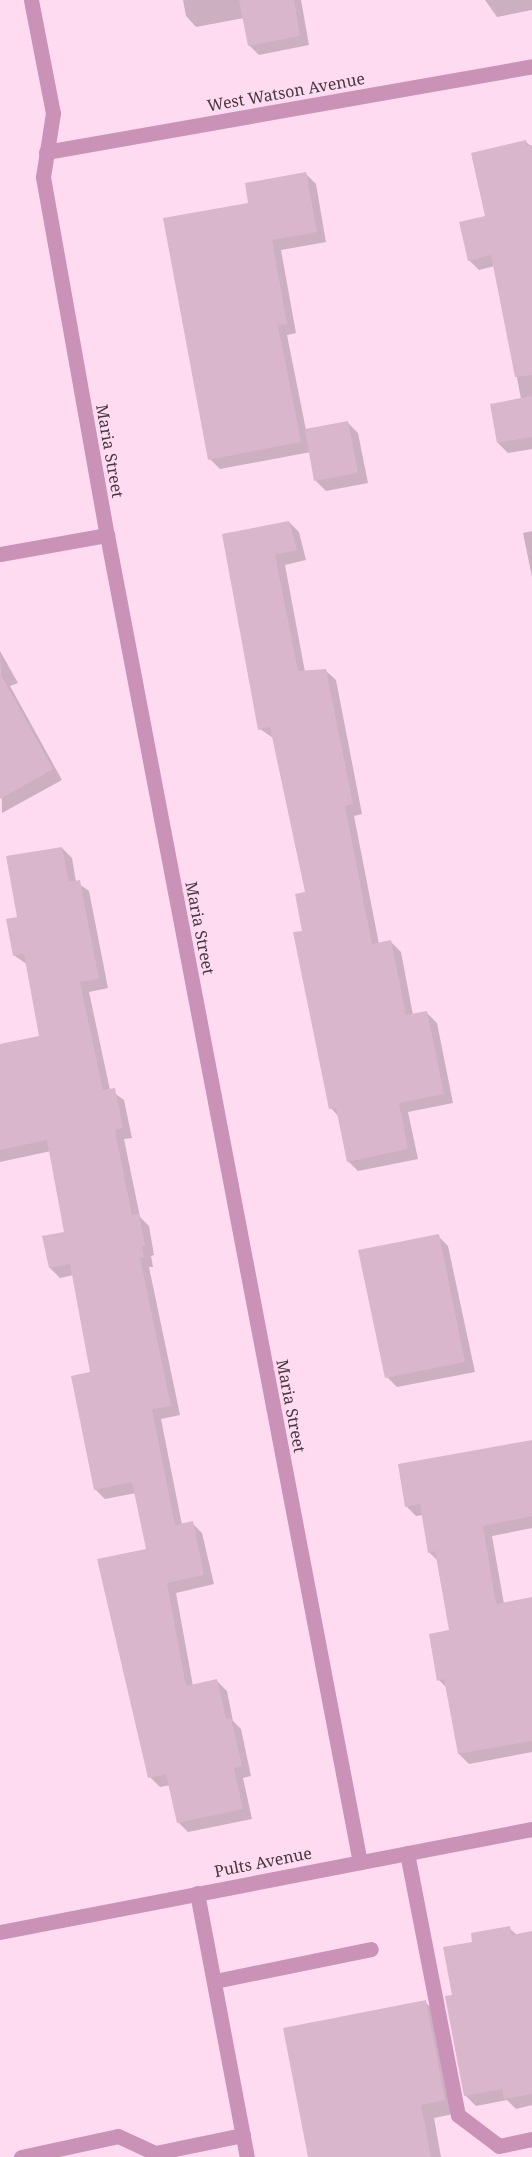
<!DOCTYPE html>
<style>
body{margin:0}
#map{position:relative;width:532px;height:2157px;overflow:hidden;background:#ffdbf1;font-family:"Noto Serif",serif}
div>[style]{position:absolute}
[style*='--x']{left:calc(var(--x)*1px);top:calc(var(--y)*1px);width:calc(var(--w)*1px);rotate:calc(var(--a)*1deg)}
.shadow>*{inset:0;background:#0003}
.building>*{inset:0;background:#d9b6cc}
.service>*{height:15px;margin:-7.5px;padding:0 7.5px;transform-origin:7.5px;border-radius:7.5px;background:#c992b6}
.minor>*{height:15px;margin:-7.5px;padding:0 7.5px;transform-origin:7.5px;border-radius:7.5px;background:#c992b6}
span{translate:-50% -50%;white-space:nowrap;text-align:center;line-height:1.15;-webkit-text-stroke:5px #ffdbf1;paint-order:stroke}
.street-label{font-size:16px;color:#463841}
</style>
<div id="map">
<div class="shadow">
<i style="clip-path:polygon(183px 0,301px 0,309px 45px,259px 55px,249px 45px,244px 18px,196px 27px,186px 16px)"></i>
<i style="clip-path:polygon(485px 0,532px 0,532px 10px,497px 17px)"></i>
<i style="clip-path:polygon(526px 142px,532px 147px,532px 449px,508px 453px,498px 443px,521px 399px,502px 298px,495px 266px,479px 270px,469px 260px)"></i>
<i style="clip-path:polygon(306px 174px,316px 184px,326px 242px,281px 250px,296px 333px,287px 335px,306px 430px,348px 423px,358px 433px,368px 483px,326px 491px,316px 481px,311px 452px,220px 469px,210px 459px,250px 204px)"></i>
<i style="clip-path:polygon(289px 522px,299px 532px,306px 560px,285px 565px,305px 672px,325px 670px,336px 680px,362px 814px,354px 816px,379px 944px,391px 942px,401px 952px,413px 1015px,427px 1013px,437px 1023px,453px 1103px,408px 1112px,418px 1159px,358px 1171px,348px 1161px,339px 1117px,331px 1108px,304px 932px,307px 894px,273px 738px,260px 729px,223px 535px)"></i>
<i style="clip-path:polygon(532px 531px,532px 577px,523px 533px)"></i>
<i style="clip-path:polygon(0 651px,18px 683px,10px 686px,62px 780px,2px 813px)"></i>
<i style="clip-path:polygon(62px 848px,72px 858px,76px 882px,89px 891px,108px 988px,89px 992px,110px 1090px,124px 1100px,132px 1138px,124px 1139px,140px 1217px,149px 1226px,154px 1255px,151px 1256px,153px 1267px,149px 1267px,180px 1415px,161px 1419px,182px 1525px,192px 1523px,202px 1533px,214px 1584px,176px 1593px,193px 1686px,217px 1681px,227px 1691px,233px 1721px,241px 1729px,251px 1776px,243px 1778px,252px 1819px,188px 1832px,178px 1822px,170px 1785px,160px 1787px,150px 1777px,148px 1550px,136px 1493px,105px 1499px,95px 1489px,91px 1374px,74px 1275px,60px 1278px,50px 1268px,66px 1233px,51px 1151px,0 1162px,0 1045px,41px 1037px,28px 965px,15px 956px,8px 920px,18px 918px)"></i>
<i style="clip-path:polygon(438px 1236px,448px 1246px,475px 1372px,397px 1387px,387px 1377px)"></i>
<i style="clip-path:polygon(532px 1442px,532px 1528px,492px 1536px,504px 1604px,532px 1598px,532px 1752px,469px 1764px,459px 1754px,448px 1689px,439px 1680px,450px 1632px,438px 1561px,429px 1552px,423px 1515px,416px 1516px,406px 1506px)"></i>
<i style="clip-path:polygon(509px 1928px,517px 1935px,532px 1932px,532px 2105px,516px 2109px,507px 2100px,476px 2106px,466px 2096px,447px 1998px,454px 1996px,474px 1943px)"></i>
<i style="clip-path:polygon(425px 2002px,439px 2015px,458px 2113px,434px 2118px,441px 2157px,309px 2157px)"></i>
</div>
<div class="building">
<i style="clip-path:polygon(239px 0,294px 0,300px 36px,248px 46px)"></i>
<i style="clip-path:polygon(526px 140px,527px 146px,532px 145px,532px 375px,515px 377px,491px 255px,468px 261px,459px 222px,485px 216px,471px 153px)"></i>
<i style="clip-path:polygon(306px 172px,317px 232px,272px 240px,287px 324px,278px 325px,301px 442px,208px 460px,163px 218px,248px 203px,245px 183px)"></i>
<i style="clip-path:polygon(532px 396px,532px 437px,497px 443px,490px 404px)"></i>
<i style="clip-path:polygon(348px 421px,358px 473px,314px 481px,305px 429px)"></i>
<i style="clip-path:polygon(289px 521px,297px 550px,275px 555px,298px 671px,326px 669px,353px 804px,345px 806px,372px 944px,391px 940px,406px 1015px,427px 1011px,444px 1094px,399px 1103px,408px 1149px,347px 1162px,336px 1108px,329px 1109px,293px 932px,302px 931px,295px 894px,305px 892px,270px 727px,258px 730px,222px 534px)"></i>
<i style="clip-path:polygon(0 673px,53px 769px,0 799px)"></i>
<i style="clip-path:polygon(62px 847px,69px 882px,80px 880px,85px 907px,99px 979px,80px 982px,103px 1090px,115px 1088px,123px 1128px,115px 1130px,132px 1215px,139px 1214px,145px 1246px,142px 1246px,144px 1258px,140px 1258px,171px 1406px,152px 1409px,175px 1525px,193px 1521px,204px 1575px,167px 1583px,186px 1686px,217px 1679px,226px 1719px,231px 1718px,242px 1766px,234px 1768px,243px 1809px,177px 1823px,166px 1774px,148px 1778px,97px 1559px,146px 1549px,132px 1482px,94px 1490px,71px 1376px,90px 1372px,70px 1264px,49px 1268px,42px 1236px,64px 1232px,47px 1140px,0 1150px,0 1044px,39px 1036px,24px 954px,13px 956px,6px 919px,17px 917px,6px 856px)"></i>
<i style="clip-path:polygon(439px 1234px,465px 1362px,385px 1378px,358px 1250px)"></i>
<i style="clip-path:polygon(532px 1440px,532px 1516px,483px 1526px,496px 1604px,532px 1597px,532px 1741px,458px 1754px,444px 1679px,437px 1681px,429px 1634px,449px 1630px,435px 1551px,428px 1553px,420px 1504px,405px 1507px,398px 1464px)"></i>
<i style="clip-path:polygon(510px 1926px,512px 1935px,532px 1931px,532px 2094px,504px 2099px,502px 2089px,464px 2096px,445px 1996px,452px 1995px,443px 1947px,472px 1942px,471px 1933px)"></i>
<i style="clip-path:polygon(426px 2000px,445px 2100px,421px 2105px,431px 2157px,308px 2157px,283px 2028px)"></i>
</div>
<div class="service">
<i style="--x:407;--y:1853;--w:267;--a:79"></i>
<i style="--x:458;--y:2115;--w:51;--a:37.1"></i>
<i style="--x:499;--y:2146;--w:34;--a:-12"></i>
<i style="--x:197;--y:1893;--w:269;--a:79.3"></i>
<i style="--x:215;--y:1981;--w:159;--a:-11.6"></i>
<i style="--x:21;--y:2157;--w:99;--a:-12.2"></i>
<i style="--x:118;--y:2136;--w:41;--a:24.7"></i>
<i style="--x:156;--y:2157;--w:4;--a:-104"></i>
<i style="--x:155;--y:2153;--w:90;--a:-11.6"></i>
</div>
<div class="minor">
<i style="--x:31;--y:0;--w:115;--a:79"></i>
<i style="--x:53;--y:113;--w:65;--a:98.9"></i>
<i style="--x:43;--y:177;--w:364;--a:79.9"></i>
<i style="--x:107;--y:535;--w:1351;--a:79.21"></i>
<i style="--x:46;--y:152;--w:494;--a:-10"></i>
<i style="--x:0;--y:554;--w:109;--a:-10.1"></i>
<i style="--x:0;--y:1932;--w:542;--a:-10.96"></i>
</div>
<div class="street-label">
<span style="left:286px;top:92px;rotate:-10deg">West Watson Avenue</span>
<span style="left:110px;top:451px;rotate:80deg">Maria Street</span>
<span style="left:200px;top:928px;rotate:79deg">Maria Street</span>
<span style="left:291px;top:1406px;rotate:79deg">Maria Street</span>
<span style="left:263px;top:1862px;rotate:-11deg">Pults Avenue</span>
</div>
</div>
